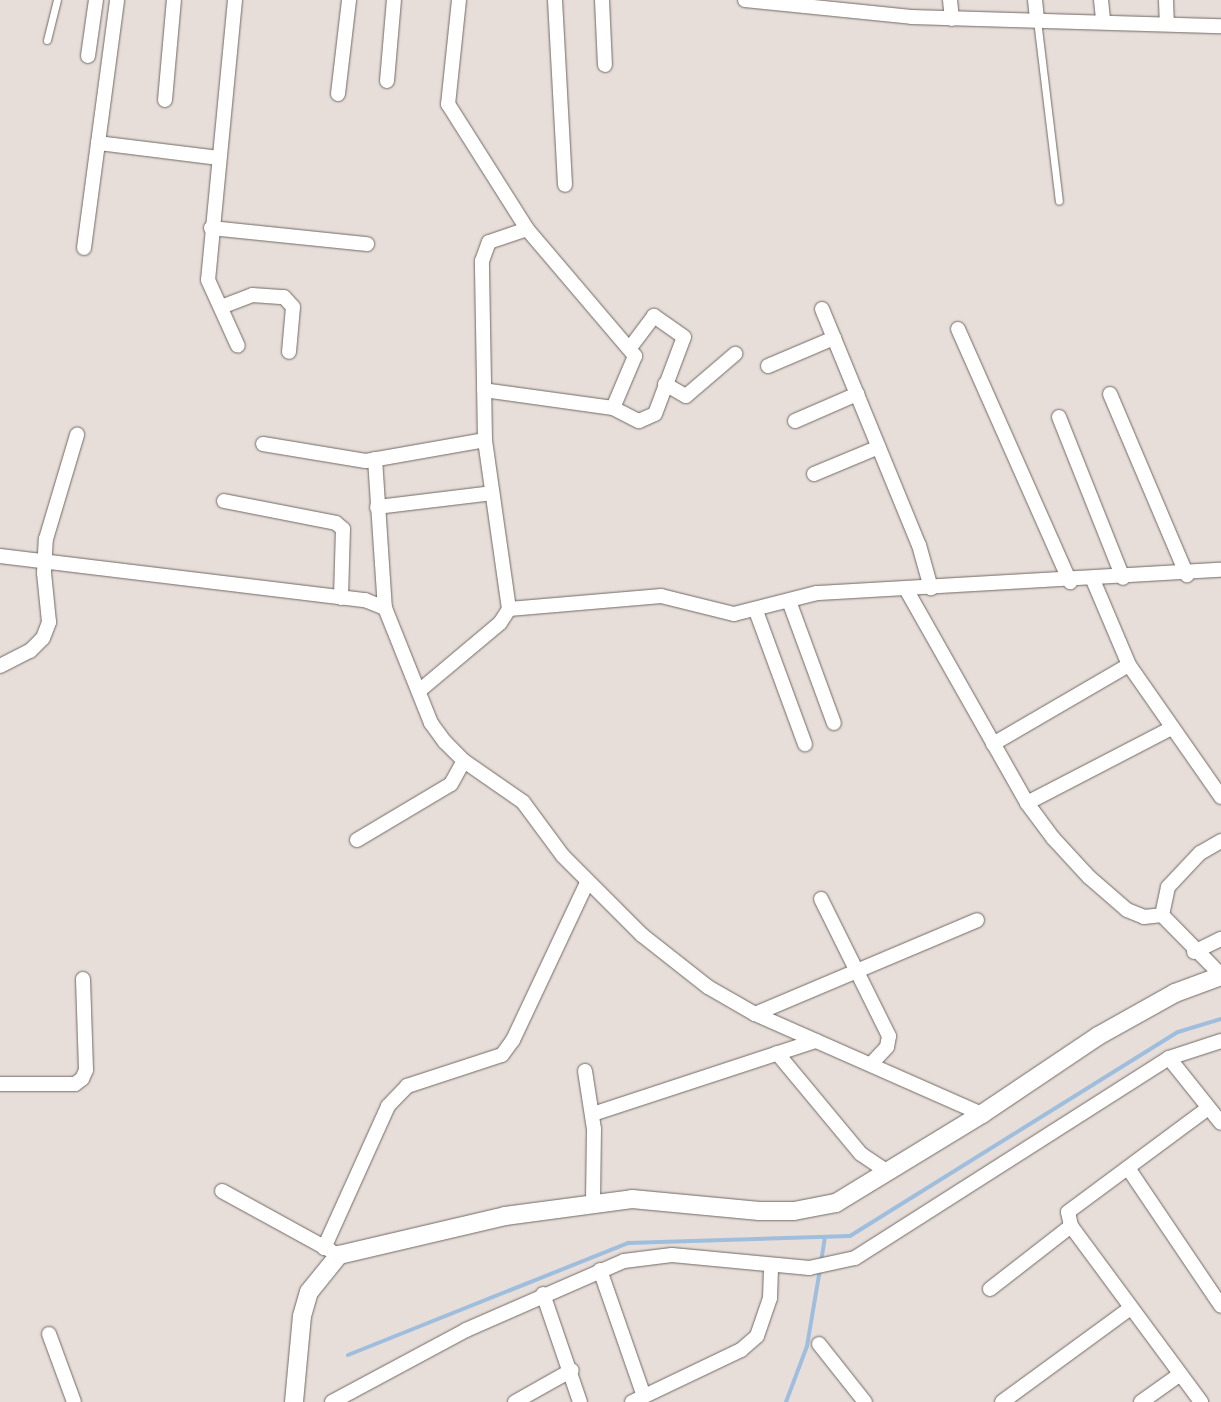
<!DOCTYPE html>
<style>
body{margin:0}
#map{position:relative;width:1221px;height:1402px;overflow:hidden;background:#e7ded9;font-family:Merriweather,serif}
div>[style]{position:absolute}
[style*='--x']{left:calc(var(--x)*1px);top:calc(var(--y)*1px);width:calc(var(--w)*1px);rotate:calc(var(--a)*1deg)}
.stream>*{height:4px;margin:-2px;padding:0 2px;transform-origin:2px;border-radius:2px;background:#9fbedd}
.roads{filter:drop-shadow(0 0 1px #716965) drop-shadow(0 0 1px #716965)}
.service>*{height:7px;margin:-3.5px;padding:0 3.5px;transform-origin:3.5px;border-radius:3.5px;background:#fff}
.minor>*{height:14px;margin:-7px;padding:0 7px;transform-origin:7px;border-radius:7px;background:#fff}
.tertiary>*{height:18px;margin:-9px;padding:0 9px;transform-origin:9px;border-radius:9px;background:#fff}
span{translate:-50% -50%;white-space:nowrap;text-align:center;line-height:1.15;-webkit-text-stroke:5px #fff;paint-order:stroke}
</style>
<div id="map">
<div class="stream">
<i style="--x:821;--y:1262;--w:25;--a:-81"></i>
<i style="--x:348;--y:1355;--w:302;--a:-21.8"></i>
<i style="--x:628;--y:1243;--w:222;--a:-1.8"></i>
<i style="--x:850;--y:1236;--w:386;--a:-31.9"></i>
<i style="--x:1178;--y:1032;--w:45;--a:-16.8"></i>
<i style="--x:786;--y:1402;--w:60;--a:-69.4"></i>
<i style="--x:807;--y:1346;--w:78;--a:-80.4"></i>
</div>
<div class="roads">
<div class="service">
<i style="--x:1037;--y:20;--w:182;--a:83.1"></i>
<i style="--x:47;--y:40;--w:41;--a:-76"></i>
</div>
<div class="minor">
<i style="--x:235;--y:0;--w:281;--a:95.5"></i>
<i style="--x:208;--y:280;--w:72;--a:65.6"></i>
<i style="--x:459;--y:0;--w:105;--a:96"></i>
<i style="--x:448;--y:104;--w:148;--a:57.7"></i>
<i style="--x:527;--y:229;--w:167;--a:49.6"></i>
<i style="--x:635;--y:356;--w:56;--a:112.9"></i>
<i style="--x:613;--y:408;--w:130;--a:-172.1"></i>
<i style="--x:555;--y:0;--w:185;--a:86.9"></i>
<i style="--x:602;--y:0;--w:65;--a:87.4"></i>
<i style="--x:745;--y:0;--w:167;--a:5.8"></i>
<i style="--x:911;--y:17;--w:310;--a:1.7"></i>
<i style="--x:950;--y:0;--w:19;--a:84"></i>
<i style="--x:1035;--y:0;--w:20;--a:84"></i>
<i style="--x:1101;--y:0;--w:20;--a:84"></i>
<i style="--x:1166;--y:0;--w:23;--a:88"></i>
<i style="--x:88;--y:56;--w:57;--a:-81.9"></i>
<i style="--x:387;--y:81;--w:81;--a:-85.1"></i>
<i style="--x:338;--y:94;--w:95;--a:-83.3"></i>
<i style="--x:165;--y:100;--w:100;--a:-84.9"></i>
<i style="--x:98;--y:143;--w:121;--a:7.1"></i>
<i style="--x:211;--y:228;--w:157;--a:5.9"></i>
<i style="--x:84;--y:248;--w:250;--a:-82.4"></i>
<i style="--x:221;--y:307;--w:33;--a:-21"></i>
<i style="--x:252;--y:295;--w:32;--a:4"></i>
<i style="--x:284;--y:297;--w:13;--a:48"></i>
<i style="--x:293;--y:307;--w:45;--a:95.1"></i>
<i style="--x:822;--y:309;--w:255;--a:67.7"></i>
<i style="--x:919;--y:545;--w:45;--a:74.4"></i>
<i style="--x:958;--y:329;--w:277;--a:66.1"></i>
<i style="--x:768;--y:366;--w:72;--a:-23"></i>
<i style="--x:665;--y:384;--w:24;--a:30"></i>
<i style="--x:686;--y:396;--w:65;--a:-40.6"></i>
<i style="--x:1110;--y:394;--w:197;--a:67"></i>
<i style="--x:613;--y:408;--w:29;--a:27"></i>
<i style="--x:639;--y:421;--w:17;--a:-24"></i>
<i style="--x:655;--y:414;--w:82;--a:-69.4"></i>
<i style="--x:684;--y:337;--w:37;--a:-145"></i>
<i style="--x:654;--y:316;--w:39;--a:127"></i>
<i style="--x:1059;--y:417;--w:173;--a:68.3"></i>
<i style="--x:795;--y:421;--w:68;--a:-23.5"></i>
<i style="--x:263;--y:444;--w:104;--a:9.4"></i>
<i style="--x:366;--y:461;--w:121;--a:-10"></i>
<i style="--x:375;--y:459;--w:149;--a:86.2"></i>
<i style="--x:814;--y:474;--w:70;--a:-22.6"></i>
<i style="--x:224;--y:501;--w:114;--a:11.1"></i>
<i style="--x:336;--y:523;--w:9;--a:41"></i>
<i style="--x:343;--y:529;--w:69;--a:91.7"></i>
<i style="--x:377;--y:507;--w:116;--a:-6.9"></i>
<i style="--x:0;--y:556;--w:368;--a:6.9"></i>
<i style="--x:365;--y:600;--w:22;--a:22"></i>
<i style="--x:385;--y:608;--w:124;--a:68.2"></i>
<i style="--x:431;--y:723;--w:24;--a:54"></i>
<i style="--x:445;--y:742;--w:27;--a:45"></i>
<i style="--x:464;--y:761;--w:72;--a:34.8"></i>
<i style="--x:523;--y:802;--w:67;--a:53.5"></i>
<i style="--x:563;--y:856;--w:112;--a:45"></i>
<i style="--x:642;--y:935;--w:84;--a:38.2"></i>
<i style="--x:708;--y:987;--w:54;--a:29.9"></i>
<i style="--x:755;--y:1014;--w:248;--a:23.8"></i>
<i style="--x:1093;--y:580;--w:92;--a:67"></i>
<i style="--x:1129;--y:665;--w:161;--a:55.1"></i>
<i style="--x:906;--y:589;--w:246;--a:60.5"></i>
<i style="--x:1027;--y:803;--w:44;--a:53.4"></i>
<i style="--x:1053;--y:838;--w:53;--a:47.3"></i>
<i style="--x:1089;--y:877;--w:50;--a:41"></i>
<i style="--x:1127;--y:910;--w:18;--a:22"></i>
<i style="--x:1144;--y:917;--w:18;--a:-6"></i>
<i style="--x:789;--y:601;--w:130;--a:69.8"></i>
<i style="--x:509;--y:609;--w:153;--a:-4.9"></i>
<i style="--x:661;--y:596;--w:75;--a:13.9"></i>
<i style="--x:734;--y:614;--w:86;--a:-14.2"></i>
<i style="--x:817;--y:593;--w:405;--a:-3.3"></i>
<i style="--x:756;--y:611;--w:142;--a:69.8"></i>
<i style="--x:0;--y:666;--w:34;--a:-27"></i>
<i style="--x:30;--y:651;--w:18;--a:-45"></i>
<i style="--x:43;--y:638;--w:17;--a:-69"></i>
<i style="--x:49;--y:622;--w:49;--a:-95.8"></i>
<i style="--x:44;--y:573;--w:34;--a:-87"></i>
<i style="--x:46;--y:539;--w:109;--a:-73.4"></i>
<i style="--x:419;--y:691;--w:106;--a:-40"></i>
<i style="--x:500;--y:623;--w:17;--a:-57"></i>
<i style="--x:509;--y:609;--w:171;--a:-98.1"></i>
<i style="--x:485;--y:440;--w:179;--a:-91"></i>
<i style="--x:482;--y:261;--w:20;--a:-70"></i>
<i style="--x:489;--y:242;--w:40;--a:-18.9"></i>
<i style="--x:993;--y:744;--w:157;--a:-30.2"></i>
<i style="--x:1027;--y:803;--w:161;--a:-27.4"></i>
<i style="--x:357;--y:840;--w:109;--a:-30.8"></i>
<i style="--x:451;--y:784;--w:26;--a:-61"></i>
<i style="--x:1221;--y:841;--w:24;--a:150"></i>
<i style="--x:1200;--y:853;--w:47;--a:133.3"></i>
<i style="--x:1168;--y:887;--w:29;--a:102"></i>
<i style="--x:1162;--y:915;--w:84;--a:45.5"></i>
<i style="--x:821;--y:899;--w:153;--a:63.6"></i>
<i style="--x:889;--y:1036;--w:11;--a:100"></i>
<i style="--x:887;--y:1047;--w:23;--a:133"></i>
<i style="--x:1194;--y:952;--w:30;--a:-26"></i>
<i style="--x:755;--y:1014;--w:241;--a:-22.9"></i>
<i style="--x:777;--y:1053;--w:131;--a:50.3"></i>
<i style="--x:861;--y:1154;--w:32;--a:34"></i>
<i style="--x:1169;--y:1058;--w:83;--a:51.3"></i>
<i style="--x:585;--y:1071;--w:59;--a:81.2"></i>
<i style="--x:594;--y:1129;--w:74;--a:90.8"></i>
<i style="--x:0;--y:1084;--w:75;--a:0"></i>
<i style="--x:75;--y:1084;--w:9;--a:-36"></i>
<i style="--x:82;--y:1079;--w:10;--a:-66"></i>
<i style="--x:86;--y:1070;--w:91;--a:-91.9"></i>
<i style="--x:593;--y:1114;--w:234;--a:-18.2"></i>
<i style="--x:1128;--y:1168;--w:166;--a:56"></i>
<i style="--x:222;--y:1191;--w:124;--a:28.8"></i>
<i style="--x:1071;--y:1226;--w:14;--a:-102"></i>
<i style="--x:1068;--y:1212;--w:174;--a:-36.6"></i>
<i style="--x:324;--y:1248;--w:156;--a:-65.7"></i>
<i style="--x:388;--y:1106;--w:28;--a:-46"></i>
<i style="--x:407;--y:1086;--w:100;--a:-18.1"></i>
<i style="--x:502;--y:1055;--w:19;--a:-54"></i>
<i style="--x:513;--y:1040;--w:174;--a:-64.8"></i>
<i style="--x:600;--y:1270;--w:133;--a:70.8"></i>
<i style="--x:990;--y:1289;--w:103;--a:-37.9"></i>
<i style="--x:1071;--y:1226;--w:219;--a:53.5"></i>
<i style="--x:543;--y:1294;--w:114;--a:71.1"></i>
<i style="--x:49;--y:1334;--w:72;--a:69.8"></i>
<i style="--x:819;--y:1344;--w:74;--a:51.6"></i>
<i style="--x:332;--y:1402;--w:152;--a:-28.2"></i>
<i style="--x:466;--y:1330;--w:172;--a:-23.6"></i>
<i style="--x:624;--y:1261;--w:48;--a:-7.1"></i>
<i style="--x:672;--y:1255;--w:138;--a:5.4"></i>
<i style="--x:809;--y:1268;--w:47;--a:-12.3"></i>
<i style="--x:855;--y:1258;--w:372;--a:-32.5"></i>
<i style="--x:1169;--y:1058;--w:55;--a:-18.1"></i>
<i style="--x:515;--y:1402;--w:65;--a:-29.3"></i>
<i style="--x:632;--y:1402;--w:121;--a:-25.5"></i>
<i style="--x:741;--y:1350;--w:21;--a:-41"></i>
<i style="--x:757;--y:1336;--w:40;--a:-71.1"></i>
<i style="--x:770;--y:1298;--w:30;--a:-88"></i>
<i style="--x:1002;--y:1402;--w:157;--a:-36.2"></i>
<i style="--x:1141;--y:1402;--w:47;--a:-35.4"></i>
</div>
<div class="tertiary">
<i style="--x:294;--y:1402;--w:86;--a:-84.7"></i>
<i style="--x:302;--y:1316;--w:25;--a:-74"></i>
<i style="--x:309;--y:1292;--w:48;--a:-51"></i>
<i style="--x:339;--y:1255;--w:171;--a:-13.2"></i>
<i style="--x:505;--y:1216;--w:128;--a:-7.6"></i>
<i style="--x:632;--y:1199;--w:128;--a:5.4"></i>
<i style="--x:759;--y:1211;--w:35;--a:0"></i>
<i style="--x:794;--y:1211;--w:43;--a:-10.8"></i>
<i style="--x:836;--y:1203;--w:171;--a:-31.4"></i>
<i style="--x:982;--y:1114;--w:140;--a:-33.9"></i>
<i style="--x:1098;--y:1036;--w:88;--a:-29.2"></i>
<i style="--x:1175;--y:993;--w:49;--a:-20.3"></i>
</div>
</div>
</div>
